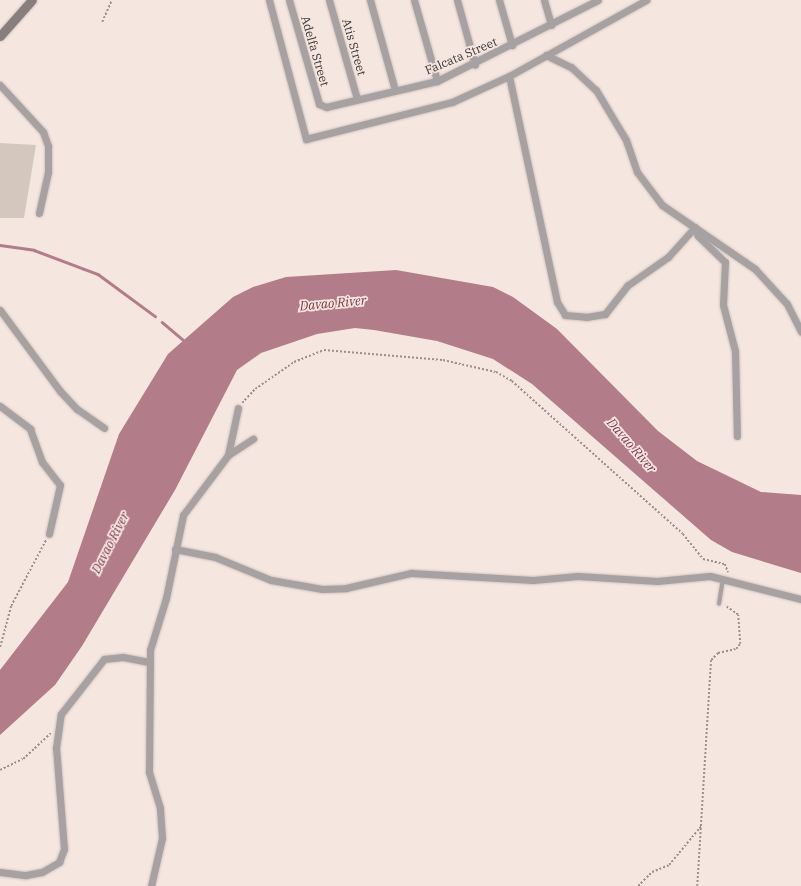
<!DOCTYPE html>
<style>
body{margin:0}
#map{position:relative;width:801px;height:886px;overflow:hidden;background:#f5e6e0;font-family:"IBM Plex Serif",serif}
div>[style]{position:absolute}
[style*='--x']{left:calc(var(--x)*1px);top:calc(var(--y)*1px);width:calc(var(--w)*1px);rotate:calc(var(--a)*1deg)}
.water>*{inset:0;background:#b37c89}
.stream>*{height:2.5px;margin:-1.25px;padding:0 1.25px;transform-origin:1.25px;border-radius:1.25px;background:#b37c89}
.building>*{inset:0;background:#d4c8be}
.path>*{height:1.5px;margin-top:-0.75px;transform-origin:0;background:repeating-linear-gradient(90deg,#9b908c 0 2px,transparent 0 4px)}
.roads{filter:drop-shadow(0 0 1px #d0c3be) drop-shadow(0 0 1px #d0c3be)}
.lane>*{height:3.5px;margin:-1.75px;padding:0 1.75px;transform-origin:1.75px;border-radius:1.75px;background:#a8a1a1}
.street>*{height:7px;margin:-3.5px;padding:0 3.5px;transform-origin:3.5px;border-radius:3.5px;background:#a8a1a1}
.secondary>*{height:9px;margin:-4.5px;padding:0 4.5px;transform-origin:4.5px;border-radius:4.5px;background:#897e7e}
span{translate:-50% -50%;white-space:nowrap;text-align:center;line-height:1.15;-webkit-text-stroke:3.5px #f5e6e0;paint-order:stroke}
.street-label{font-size:12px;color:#3d3735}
.water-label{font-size:13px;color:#7a3448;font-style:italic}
</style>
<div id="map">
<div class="water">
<i style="clip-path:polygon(396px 270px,493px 287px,513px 297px,557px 329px,658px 431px,697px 461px,761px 492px,801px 495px,801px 573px,732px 552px,711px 540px,532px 384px,493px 359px,437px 341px,374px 330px,355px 328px,317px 334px,261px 353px,237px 370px,175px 490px,82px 646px,55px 685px,0 735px,0 670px,68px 582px,119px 434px,168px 354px,233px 297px,253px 287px,286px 277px)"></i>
</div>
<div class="stream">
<i style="--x:0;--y:245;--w:34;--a:8"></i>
<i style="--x:34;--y:250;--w:68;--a:20.6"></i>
<i style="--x:98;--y:274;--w:71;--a:36.4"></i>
<i style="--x:162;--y:322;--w:30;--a:40"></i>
</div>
<div class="building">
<i style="clip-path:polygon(0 143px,36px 145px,24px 218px,0 218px)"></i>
</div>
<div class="path">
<i style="--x:102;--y:22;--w:24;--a:-66"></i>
<i style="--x:242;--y:403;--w:19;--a:-47"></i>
<i style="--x:255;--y:389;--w:47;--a:-34.7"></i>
<i style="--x:294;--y:362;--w:32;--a:-22"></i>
<i style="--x:324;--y:350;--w:119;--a:4.8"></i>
<i style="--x:443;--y:360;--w:54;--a:12.8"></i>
<i style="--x:496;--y:372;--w:18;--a:29"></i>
<i style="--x:512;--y:381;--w:229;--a:41.8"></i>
<i style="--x:683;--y:534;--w:32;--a:51"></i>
<i style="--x:703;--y:559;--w:23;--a:13"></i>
<i style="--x:725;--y:564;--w:9;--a:69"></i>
<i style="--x:0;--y:647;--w:42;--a:-75"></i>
<i style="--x:11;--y:606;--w:75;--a:-62.1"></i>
<i style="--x:0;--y:770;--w:25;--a:-26"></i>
<i style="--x:23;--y:759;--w:38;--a:-43"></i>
<i style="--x:638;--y:886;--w:20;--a:-45"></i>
<i style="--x:652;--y:872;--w:18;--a:-22"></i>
<i style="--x:669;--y:865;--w:52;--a:-50.5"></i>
<i style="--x:697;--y:886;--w:226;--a:-86.5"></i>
<i style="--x:711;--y:660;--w:10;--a:-45"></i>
<i style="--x:718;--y:653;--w:18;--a:-13"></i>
<i style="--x:736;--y:649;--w:6;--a:-51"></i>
<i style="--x:740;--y:644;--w:29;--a:-94"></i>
<i style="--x:738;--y:615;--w:16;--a:-145"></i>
</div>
<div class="roads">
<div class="lane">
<i style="--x:719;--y:604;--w:25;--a:-81"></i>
</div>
<div class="street">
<i style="--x:269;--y:0;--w:144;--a:75.1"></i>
<i style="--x:306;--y:139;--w:151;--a:-14.2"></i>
<i style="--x:452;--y:102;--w:63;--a:-24.5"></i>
<i style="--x:509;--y:76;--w:157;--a:-29"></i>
<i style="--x:289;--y:0;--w:101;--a:73.9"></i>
<i style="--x:317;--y:97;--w:7;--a:74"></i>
<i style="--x:319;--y:104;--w:8;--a:23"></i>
<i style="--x:326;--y:107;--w:114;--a:-13.2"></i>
<i style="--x:437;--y:81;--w:180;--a:-26.7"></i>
<i style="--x:329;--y:0;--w:103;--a:74.2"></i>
<i style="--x:370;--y:0;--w:93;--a:74.5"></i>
<i style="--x:414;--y:0;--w:84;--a:74.1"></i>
<i style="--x:457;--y:0;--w:67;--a:74.5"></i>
<i style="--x:499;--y:0;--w:47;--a:73.9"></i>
<i style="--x:544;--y:0;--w:26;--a:74"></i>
<i style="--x:546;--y:55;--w:28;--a:26"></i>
<i style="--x:571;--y:67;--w:34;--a:43"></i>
<i style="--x:596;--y:90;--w:58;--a:59"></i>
<i style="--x:626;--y:140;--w:34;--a:71"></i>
<i style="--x:637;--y:172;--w:41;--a:52.9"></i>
<i style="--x:662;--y:205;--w:113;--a:34.5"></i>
<i style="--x:755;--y:269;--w:47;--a:47.6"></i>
<i style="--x:787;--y:304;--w:31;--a:63"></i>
<i style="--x:509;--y:76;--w:231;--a:78"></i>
<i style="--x:557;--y:302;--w:15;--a:58"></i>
<i style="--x:565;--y:315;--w:21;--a:5"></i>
<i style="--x:586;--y:317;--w:19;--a:-9"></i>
<i style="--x:605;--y:314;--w:37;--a:-52"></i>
<i style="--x:628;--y:285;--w:49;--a:-35"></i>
<i style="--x:668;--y:257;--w:40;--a:-48"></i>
<i style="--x:0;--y:85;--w:64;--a:47.5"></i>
<i style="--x:43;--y:132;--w:15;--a:70"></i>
<i style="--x:48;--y:146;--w:26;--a:90"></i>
<i style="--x:48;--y:172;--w:42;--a:102.4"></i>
<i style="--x:695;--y:227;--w:9;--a:72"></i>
<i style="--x:698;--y:236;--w:37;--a:44"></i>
<i style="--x:725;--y:262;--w:43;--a:92.7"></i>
<i style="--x:723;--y:305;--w:48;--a:75.4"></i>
<i style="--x:735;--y:351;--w:85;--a:88.7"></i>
<i style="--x:0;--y:310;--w:101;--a:53.5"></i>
<i style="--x:60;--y:391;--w:25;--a:47"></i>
<i style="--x:77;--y:409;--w:33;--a:35"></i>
<i style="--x:0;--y:406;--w:38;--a:37"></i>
<i style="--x:30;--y:429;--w:35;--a:70"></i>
<i style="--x:42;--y:462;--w:29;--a:52"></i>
<i style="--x:60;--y:485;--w:50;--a:102.7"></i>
<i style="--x:228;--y:455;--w:30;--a:-33"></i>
<i style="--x:175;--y:549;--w:41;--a:11.3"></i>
<i style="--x:215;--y:557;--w:61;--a:22.3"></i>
<i style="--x:271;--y:580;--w:52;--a:10"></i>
<i style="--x:322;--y:589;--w:24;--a:-2"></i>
<i style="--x:346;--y:588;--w:67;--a:-13"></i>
<i style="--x:411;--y:573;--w:122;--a:3.3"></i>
<i style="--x:533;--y:580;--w:45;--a:-5.1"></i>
<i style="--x:578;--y:576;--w:79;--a:3.6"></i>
<i style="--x:657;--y:581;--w:53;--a:-5.4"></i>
<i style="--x:710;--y:576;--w:94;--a:14.2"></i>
<i style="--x:0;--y:872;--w:26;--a:7"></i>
<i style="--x:26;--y:875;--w:16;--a:-11"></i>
<i style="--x:42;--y:872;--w:20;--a:-30"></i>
<i style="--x:59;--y:862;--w:14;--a:-69"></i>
<i style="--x:64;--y:849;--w:101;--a:-94.5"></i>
<i style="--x:56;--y:748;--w:34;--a:-82"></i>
<i style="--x:61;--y:714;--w:70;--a:-52"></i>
<i style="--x:104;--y:659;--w:19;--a:-6"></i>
<i style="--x:123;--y:657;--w:25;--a:11"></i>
<i style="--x:151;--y:886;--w:49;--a:-77.1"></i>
<i style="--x:162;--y:838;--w:30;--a:-94"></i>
<i style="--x:160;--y:808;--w:38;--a:-107"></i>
<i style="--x:149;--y:772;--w:122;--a:-89.5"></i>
<i style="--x:150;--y:650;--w:54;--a:-72.9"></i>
<i style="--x:166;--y:598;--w:85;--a:-78.4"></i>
<i style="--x:183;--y:515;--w:75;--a:-53.1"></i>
<i style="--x:228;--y:455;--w:48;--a:-78"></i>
</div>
<div class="secondary">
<i style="--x:0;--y:36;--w:48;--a:-48.4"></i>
</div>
</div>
<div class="street-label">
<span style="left:354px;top:47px;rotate:74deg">Atis Street</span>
<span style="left:315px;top:51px;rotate:74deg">Adelfa Street</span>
<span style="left:461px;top:56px;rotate:-23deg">Falcata Street</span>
</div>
<div class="water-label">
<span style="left:333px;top:304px;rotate:-5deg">Davao River</span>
<span style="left:631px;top:446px;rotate:49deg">Davao River</span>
<span style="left:111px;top:543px;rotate:-63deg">Davao River</span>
</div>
</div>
